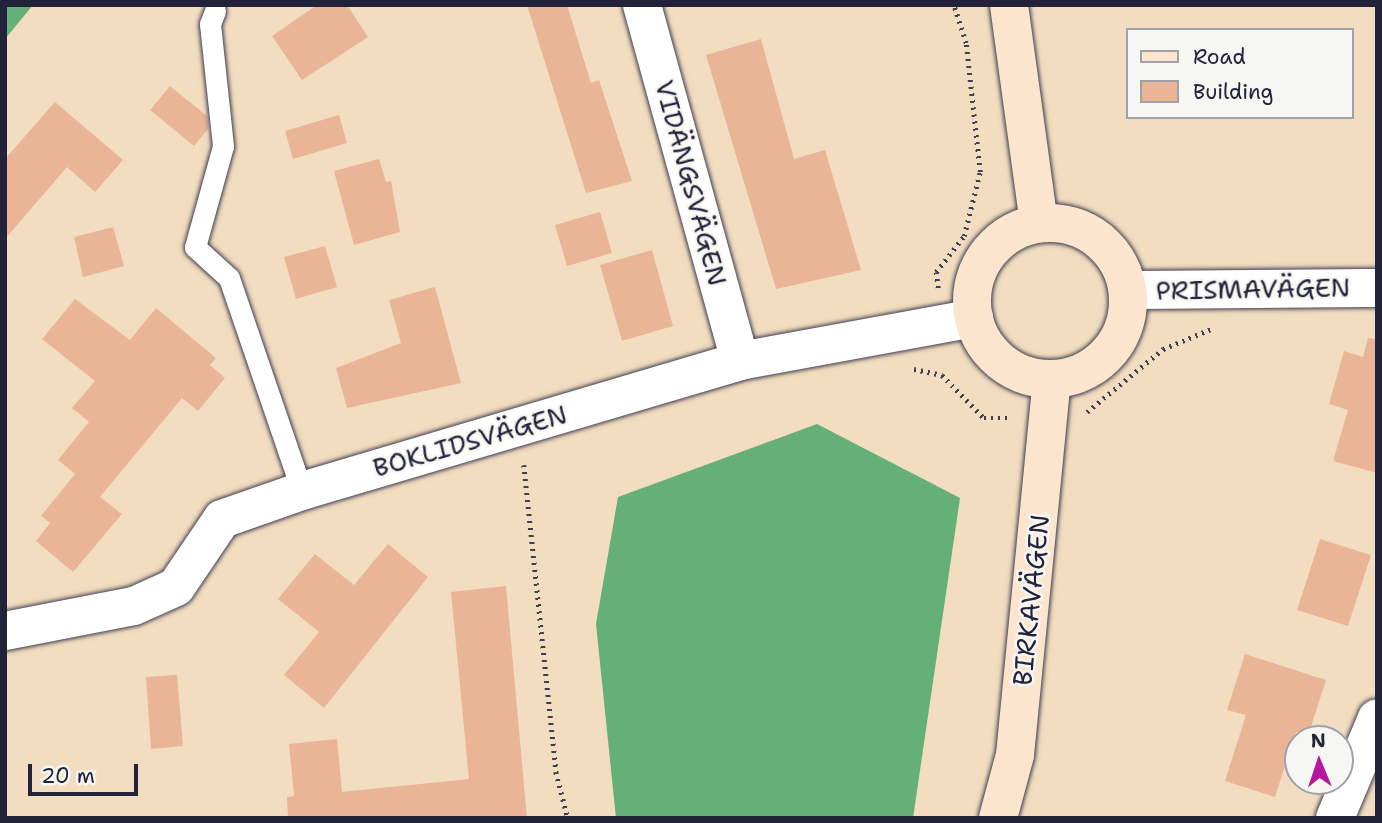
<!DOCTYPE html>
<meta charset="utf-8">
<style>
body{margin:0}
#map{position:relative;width:1382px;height:823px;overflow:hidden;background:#f2ddc0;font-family:"Shantell Sans",sans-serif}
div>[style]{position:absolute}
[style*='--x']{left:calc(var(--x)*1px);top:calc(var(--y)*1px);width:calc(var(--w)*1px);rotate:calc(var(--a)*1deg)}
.forest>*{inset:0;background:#65af78}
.building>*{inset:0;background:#eab596}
.path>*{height:4.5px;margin-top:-2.25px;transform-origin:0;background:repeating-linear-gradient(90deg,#413e4f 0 2px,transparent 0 7px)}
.roads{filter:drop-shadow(0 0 2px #413e4f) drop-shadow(0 0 2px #413e4f)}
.lane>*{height:21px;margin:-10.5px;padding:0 10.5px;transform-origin:10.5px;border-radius:10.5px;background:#fff}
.street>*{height:38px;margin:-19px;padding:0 19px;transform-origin:19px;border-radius:19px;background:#fff}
.secondary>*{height:38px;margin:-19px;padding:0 19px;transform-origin:19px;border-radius:19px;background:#fce5cf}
.secondary>.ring{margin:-19px;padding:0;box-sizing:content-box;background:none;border:38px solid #fce5cf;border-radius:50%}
span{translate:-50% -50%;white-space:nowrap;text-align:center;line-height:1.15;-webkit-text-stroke:5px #f6f6f2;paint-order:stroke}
.street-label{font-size:26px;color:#22223b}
.frame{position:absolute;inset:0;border:7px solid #22223b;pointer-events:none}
.legend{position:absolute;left:1126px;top:28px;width:228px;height:91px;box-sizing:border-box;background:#f6f6f2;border:2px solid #a1a1a9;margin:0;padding:9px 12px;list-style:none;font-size:21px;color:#22223b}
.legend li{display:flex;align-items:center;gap:14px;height:35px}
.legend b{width:35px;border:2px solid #a1a1a9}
.north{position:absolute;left:1284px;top:725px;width:70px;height:70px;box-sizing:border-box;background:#f6f6f2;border:2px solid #a1a1a9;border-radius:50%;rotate:358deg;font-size:19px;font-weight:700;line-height:28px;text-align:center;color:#22223b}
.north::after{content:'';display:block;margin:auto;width:24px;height:32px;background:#b5179e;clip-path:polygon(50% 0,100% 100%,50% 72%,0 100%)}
.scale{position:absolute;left:28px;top:764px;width:110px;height:32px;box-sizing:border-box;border:4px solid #22223b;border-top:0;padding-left:9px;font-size:21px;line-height:24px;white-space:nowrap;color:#22223b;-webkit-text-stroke:5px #f6f6f2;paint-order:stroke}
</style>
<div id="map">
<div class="forest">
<i style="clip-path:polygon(5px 5px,33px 5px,5px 39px)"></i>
<i style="clip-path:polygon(817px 424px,960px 498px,913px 818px,616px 818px,596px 624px,618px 497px)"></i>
</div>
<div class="building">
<i style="clip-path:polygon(317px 5px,347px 5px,368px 37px,302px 80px,272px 36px)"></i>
<i style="clip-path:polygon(527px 5px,567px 5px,591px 83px,599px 80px,632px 181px,586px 193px)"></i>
<i style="clip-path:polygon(761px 39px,794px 159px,825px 150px,861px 270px,776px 289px,706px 55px)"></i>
<i style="clip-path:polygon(170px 86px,207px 116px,208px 129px,194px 146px,150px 110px)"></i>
<i style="clip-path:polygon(55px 102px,123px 160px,95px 192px,67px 167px,5px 239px,5px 159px)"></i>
<i style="clip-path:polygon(339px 115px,347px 143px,293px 159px,285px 131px)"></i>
<i style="clip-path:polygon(379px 159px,386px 182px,391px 181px,400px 232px,354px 245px,334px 171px)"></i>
<i style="clip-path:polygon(600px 212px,612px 253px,567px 266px,555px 225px)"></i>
<i style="clip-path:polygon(113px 227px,124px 266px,83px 277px,74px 237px)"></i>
<i style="clip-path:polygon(325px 246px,337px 287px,296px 299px,284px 257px)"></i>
<i style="clip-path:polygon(652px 250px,673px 326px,622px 341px,600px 265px)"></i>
<i style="clip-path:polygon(435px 287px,461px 383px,347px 408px,336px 368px,401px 343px,389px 300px)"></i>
<i style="clip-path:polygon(75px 299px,130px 340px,156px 308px,216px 358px,210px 365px,225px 378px,198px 411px,182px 398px,100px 497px,122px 514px,73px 572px,36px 541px,50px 523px,41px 516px,75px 474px,58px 460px,89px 422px,72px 408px,95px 381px,42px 339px)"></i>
<i style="clip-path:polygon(1368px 338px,1377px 339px,1377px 473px,1333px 461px,1348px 410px,1329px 404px,1344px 351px,1363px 357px)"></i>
<i style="clip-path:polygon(1320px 539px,1371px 555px,1348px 626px,1297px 610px)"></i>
<i style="clip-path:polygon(388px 544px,428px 577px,324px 708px,284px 675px,319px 632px,278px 599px,315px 554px,354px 585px)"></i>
<i style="clip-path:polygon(506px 586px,527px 818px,288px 818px,287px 797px,294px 796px,289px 744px,337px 739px,342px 792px,469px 779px,451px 592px)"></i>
<i style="clip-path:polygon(1245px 654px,1326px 680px,1308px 736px,1296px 732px,1275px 797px,1225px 781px,1246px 715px,1227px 710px)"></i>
<i style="clip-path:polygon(177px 675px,183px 746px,151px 749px,146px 677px)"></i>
</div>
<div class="path">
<i style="--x:938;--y:288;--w:16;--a:-97"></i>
<i style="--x:936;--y:272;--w:46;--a:-52.1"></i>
<i style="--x:964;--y:236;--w:66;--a:-76"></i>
<i style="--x:980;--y:172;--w:130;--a:-96.2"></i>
<i style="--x:966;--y:43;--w:40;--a:-108"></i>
<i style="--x:914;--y:369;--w:29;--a:12"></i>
<i style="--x:942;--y:375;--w:60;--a:45.7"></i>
<i style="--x:984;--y:418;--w:28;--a:0"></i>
<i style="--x:1087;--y:412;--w:99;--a:-39.7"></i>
<i style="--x:1163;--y:349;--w:52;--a:-22.6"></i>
<i style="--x:524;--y:465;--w:309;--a:84"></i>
<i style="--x:556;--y:772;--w:48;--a:75.4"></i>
</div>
<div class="roads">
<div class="lane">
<i style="--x:215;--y:11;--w:14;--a:111"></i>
<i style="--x:210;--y:24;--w:123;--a:83.9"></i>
<i style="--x:223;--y:146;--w:105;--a:105.5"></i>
<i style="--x:195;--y:247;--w:46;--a:42.4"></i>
<i style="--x:229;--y:278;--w:225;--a:71.1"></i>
</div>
<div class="street">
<i style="--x:642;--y:5;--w:369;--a:74.6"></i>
<i style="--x:1128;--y:290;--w:249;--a:-0.5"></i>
<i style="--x:5;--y:631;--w:131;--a:-11"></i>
<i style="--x:134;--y:606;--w:46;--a:-24.3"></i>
<i style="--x:176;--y:587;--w:82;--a:-55.9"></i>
<i style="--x:222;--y:519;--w:85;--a:-19.3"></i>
<i style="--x:302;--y:491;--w:457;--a:-16.5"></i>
<i style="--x:740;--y:361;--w:238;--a:-10.4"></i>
<i style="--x:1335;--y:818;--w:108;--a:-67.2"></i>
</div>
<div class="secondary">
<i style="--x:1009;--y:5;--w:220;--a:82.2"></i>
<i class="ring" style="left:972px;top:223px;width:118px;height:118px"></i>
<i style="--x:998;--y:818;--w:65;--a:-74.9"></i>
<i style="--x:1015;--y:755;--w:377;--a:-84.4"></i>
</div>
</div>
<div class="street-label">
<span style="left:691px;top:183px;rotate:75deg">VIDÄNGSVÄGEN</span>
<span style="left:1253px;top:289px;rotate:-1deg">PRISMAVÄGEN</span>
<span style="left:470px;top:441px;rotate:-16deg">BOKLIDSVÄGEN</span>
<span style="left:1031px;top:600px;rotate:-84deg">BIRKAVÄGEN</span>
</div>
<div class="frame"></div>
<ul class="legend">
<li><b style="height:9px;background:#fce5cf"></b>Road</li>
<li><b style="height:19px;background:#eab596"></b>Building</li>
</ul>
<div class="north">N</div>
<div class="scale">20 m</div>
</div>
